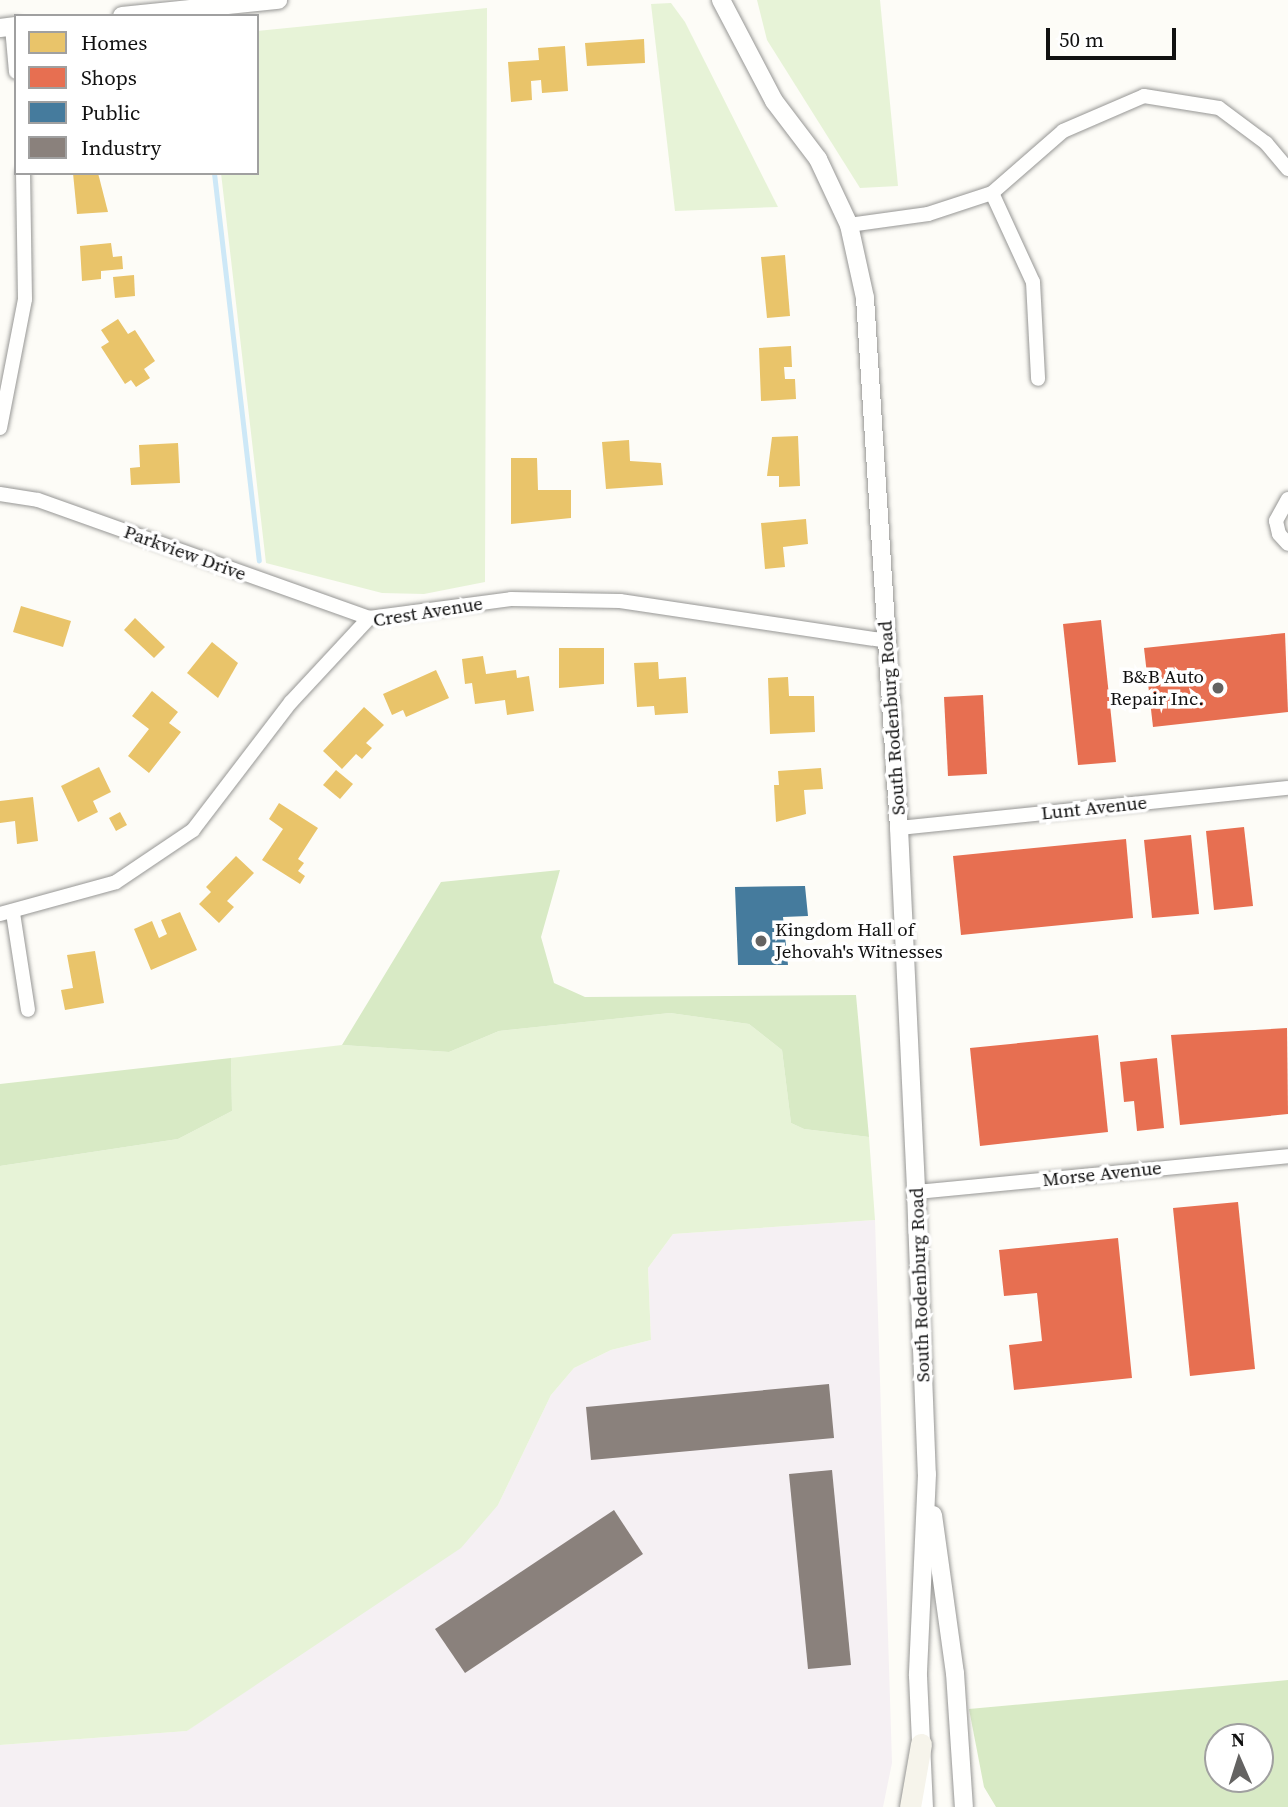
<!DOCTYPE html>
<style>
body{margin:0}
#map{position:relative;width:1288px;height:1807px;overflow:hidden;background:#fdfcf7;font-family:"Source Serif 4",serif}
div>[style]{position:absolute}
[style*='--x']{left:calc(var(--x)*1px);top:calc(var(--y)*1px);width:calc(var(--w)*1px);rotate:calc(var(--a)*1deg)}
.industrial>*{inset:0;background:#f5f0f3}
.green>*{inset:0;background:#e7f3d7}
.forest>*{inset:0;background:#d8eac5}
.homes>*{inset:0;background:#e9c46a}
.shops>*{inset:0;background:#e76f51}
.public>*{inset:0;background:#457b9d}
.industry>*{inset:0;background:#8a817c}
.stream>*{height:5px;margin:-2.5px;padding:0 2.5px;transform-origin:2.5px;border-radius:2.5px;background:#cde8f7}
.roads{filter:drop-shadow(0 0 2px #979795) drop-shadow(0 0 2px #979795)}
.minor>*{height:14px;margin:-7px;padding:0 7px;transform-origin:7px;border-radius:7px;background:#fffffe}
.tertiary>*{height:18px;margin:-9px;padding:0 9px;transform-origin:9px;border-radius:9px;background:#fffffe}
.secondary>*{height:21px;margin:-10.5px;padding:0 10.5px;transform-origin:10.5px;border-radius:10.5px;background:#f6f4eb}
.dots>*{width:19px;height:19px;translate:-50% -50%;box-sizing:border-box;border:4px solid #fff;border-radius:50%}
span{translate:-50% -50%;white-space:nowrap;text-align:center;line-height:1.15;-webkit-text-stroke:7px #fff;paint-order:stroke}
.street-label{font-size:19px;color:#111}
.poi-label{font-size:19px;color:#111}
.right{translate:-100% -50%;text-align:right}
.left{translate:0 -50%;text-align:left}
.legend{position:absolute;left:14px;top:14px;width:245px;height:161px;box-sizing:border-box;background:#fff;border:2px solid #a0a0a0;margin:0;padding:9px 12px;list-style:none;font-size:21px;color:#111}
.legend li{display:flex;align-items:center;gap:14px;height:35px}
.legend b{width:35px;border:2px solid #a0a0a0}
.north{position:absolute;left:1204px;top:1723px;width:70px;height:70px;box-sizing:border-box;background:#fff;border:2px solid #a0a0a0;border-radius:50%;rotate:357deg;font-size:19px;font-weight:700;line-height:28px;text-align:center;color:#111}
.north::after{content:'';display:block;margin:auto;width:24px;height:32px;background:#646362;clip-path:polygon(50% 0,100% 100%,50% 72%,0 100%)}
.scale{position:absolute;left:1046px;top:28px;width:130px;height:32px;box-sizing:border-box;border:4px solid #111;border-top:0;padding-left:9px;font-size:21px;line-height:24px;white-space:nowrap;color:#111;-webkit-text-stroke:5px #fff;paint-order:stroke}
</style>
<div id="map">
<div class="industrial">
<i style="clip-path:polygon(875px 1220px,892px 1763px,883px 1807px,0 1807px,0 1745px,187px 1731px,498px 1505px,551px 1395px,574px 1368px,611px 1350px,651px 1340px,648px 1268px,673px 1234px)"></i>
</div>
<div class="green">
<i style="clip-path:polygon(757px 0,880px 0,898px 186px,860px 188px,767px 40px)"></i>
<i style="clip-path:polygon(671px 3px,685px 22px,778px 207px,675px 211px,651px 4px)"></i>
<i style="clip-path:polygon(487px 8px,485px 582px,424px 594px,382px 593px,266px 563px,221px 173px,257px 173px,257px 31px)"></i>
<i style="clip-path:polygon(670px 1013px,749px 1024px,782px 1050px,791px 1123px,804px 1129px,869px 1137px,875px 1220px,673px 1234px,648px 1268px,651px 1340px,611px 1350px,574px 1368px,551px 1395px,498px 1505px,461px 1548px,187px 1731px,0 1745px,0 1166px,178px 1139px,232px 1111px,231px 1058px,342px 1045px,449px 1052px,499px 1031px)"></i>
</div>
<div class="forest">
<i style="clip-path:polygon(560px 870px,541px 937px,554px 983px,585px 997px,856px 995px,869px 1137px,804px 1129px,791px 1123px,782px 1050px,749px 1024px,670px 1013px,499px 1031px,449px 1052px,342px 1045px,441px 882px)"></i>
<i style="clip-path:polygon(231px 1058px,232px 1111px,178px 1139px,0 1166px,0 1084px)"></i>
<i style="clip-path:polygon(evenodd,1288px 1680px,1288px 1807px,996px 1807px,984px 1787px,969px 1709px,1288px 1680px,1260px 1737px,1260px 1779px,1218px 1779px,1218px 1737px,1260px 1737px)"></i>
</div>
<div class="homes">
<i style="clip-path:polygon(644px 39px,645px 63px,587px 66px,585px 43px)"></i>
<i style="clip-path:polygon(565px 46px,568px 91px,542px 93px,541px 80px,531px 81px,532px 100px,511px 102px,508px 62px,539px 60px,538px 48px)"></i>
<i style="clip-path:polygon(73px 173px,98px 173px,108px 212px,77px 214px)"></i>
<i style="clip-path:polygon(111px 243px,113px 257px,122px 256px,123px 269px,101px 271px,101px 279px,82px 281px,80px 246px)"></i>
<i style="clip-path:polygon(785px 255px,790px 316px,767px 318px,761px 257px)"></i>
<i style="clip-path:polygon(134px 275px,135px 296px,115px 298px,113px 277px)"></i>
<i style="clip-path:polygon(118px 319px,128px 334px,135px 330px,155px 361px,144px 369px,150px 378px,136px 387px,131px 380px,125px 384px,101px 347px,109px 342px,101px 330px)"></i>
<i style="clip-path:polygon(791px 346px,792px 367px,784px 367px,785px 379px,795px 379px,796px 399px,761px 401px,759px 348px)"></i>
<i style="clip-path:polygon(798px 436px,800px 486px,779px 487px,779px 476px,767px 476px,772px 437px)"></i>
<i style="clip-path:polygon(629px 440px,630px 461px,661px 463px,663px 485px,606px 489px,602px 442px)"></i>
<i style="clip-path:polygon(178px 443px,180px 483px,131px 485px,130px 468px,140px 467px,139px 445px)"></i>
<i style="clip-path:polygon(511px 458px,537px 458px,538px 490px,571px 490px,571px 518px,511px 524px)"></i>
<i style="clip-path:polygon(806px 519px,808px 544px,783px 547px,785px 567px,765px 569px,761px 523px)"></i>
<i style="clip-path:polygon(21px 606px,71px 621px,63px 647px,13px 632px)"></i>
<i style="clip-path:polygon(135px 618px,165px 647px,154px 658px,124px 630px)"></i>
<i style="clip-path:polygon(212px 642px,238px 663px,218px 698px,187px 673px)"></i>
<i style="clip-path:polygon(559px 648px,604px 648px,604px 684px,559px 688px)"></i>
<i style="clip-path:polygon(483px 656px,486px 674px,516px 670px,517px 678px,529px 676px,534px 711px,507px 715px,505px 700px,475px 704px,472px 683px,465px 684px,462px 659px)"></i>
<i style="clip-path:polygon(658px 662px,659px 679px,686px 677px,688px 713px,655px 715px,654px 706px,637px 707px,634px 663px)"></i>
<i style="clip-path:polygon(436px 670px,449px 698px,406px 717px,403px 710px,392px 715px,383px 694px)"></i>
<i style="clip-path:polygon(788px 677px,789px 696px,814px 696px,815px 732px,770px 734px,768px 678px)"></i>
<i style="clip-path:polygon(152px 691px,178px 712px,169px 723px,181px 732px,149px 773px,128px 756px,149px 729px,132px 716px)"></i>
<i style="clip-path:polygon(364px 707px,384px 725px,366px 743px,372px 748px,362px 759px,356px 754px,342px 769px,323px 751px)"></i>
<i style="clip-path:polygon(99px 767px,111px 792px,93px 801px,98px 812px,78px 822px,61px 786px)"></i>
<i style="clip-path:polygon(821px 768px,823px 789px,804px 790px,806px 814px,776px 822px,774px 785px,779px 785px,778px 771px)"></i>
<i style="clip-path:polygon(336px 770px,353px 784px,340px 799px,323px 785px)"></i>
<i style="clip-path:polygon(33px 797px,38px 841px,17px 844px,15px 821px,0 823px,0 801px)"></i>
<i style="clip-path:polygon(279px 803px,318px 828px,298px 859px,304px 863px,298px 871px,305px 876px,300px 884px,262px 860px,283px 829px,269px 819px)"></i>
<i style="clip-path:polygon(120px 812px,127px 825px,116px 831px,109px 818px)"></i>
<i style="clip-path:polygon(236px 856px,254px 873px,227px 901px,234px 907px,219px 923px,199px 904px,211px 892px,206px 887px)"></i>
<i style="clip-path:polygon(180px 912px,197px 950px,151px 970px,134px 929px,152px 921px,159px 938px,167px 934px,161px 920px)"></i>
<i style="clip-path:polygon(95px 951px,104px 1003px,65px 1010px,61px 990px,73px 988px,67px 955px)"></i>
</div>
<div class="shops">
<i style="clip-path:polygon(1101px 620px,1116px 762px,1078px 765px,1063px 624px)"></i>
<i style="clip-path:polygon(1285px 633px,1288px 712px,1153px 727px,1144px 648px)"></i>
<i style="clip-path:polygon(983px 695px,987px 774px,948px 776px,944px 697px)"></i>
<i style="clip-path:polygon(1244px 827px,1253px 906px,1214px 910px,1206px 831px)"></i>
<i style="clip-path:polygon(1191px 835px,1199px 914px,1152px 918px,1144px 840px)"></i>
<i style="clip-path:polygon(1126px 839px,1133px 918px,961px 935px,953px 856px)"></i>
<i style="clip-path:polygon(1287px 1028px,1288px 1114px,1180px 1125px,1171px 1035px)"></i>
<i style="clip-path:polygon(1098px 1035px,1108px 1132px,980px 1146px,970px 1048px)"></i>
<i style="clip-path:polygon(1157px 1058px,1164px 1128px,1137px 1131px,1134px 1101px,1124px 1102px,1120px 1062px)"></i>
<i style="clip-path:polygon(1238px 1202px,1255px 1369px,1190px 1376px,1173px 1208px)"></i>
<i style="clip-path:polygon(1118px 1238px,1132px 1378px,1014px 1390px,1009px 1345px,1042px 1341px,1037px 1293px,1004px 1296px,999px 1250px)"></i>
</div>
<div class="public">
<i style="clip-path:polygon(805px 886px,808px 916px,783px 917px,788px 965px,738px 965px,735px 887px)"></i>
</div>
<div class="industry">
<i style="clip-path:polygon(829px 1384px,834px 1438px,591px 1460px,586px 1407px)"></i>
<i style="clip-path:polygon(832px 1470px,851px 1665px,808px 1669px,789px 1474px)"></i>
<i style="clip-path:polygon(614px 1510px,643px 1554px,465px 1673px,435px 1629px)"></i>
</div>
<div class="stream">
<i style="--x:214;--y:173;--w:390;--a:83.4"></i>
</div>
<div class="roads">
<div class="minor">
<i style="--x:12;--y:27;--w:45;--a:84.9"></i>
<i style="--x:992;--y:193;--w:98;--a:65.3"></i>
<i style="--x:1033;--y:282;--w:97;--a:87"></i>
<i style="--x:849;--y:225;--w:80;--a:-7.9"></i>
<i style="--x:928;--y:214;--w:67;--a:-18.2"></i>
<i style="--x:992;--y:193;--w:94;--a:-41.1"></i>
<i style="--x:1063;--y:131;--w:88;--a:-23.4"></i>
<i style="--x:1144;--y:96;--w:76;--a:9.1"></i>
<i style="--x:1219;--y:108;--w:59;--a:36.7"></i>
<i style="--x:1266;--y:143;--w:34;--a:50"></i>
<i style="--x:0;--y:428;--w:131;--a:-79"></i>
<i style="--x:25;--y:299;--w:126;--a:-90.9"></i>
<i style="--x:0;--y:494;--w:38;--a:9"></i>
<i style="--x:38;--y:500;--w:351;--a:19.6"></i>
<i style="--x:1288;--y:499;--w:25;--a:119"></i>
<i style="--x:1276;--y:521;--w:13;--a:77"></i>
<i style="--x:1279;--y:534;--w:13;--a:48"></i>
<i style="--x:899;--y:828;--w:391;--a:-5.9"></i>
<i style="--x:13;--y:913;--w:98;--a:81.2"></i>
<i style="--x:0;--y:914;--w:120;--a:-15.4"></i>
<i style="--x:116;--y:882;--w:93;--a:-34"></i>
<i style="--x:193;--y:830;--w:161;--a:-52.6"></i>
<i style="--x:291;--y:702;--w:115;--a:-47.1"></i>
<i style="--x:369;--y:618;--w:143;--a:-7.6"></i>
<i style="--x:511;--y:599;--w:109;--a:1.1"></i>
<i style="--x:620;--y:601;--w:270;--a:8.5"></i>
<i style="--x:916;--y:1192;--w:374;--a:-5.5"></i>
</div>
<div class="tertiary">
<i style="--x:721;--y:0;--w:114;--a:62.3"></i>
<i style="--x:774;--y:101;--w:73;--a:52.8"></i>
<i style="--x:818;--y:159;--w:73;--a:64.8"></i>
<i style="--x:849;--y:225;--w:75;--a:77.6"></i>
<i style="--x:865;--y:298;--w:531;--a:86.33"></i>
<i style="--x:899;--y:828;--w:364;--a:87.3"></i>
<i style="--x:916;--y:1192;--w:282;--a:87.8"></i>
<i style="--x:927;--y:1474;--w:202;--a:92.6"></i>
<i style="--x:918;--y:1676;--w:131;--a:87.4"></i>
<i style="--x:122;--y:16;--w:157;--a:-5.9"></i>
<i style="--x:0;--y:28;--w:16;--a:-7"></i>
<i style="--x:933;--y:1515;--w:160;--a:82.1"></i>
<i style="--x:955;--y:1673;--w:134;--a:86.2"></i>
</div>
<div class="secondary">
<i style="--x:910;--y:1807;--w:64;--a:-80.1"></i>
</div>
</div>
<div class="dots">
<i style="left:1218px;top:688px;background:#646362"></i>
<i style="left:761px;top:941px;background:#646362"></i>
</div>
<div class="street-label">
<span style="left:185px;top:553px;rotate:20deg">Parkview Drive</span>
<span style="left:428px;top:612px;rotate:-9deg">Crest Avenue</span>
<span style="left:892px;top:718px;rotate:-94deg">South Rodenburg Road</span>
<span style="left:1094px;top:808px;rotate:-6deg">Lunt Avenue</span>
<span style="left:1102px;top:1174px;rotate:-6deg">Morse Avenue</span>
<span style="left:920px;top:1285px;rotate:-92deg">South Rodenburg Road</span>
</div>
<div class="poi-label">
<span class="right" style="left:1204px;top:688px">B&amp;B Auto<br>Repair Inc.</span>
<span class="left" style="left:775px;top:941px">Kingdom Hall of<br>Jehovah's Witnesses</span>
</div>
<ul class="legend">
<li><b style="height:19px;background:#e9c46a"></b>Homes</li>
<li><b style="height:19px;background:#e76f51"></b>Shops</li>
<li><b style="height:19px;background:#457b9d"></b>Public</li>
<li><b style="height:19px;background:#8a817c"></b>Industry</li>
</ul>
<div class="north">N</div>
<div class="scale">50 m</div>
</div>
